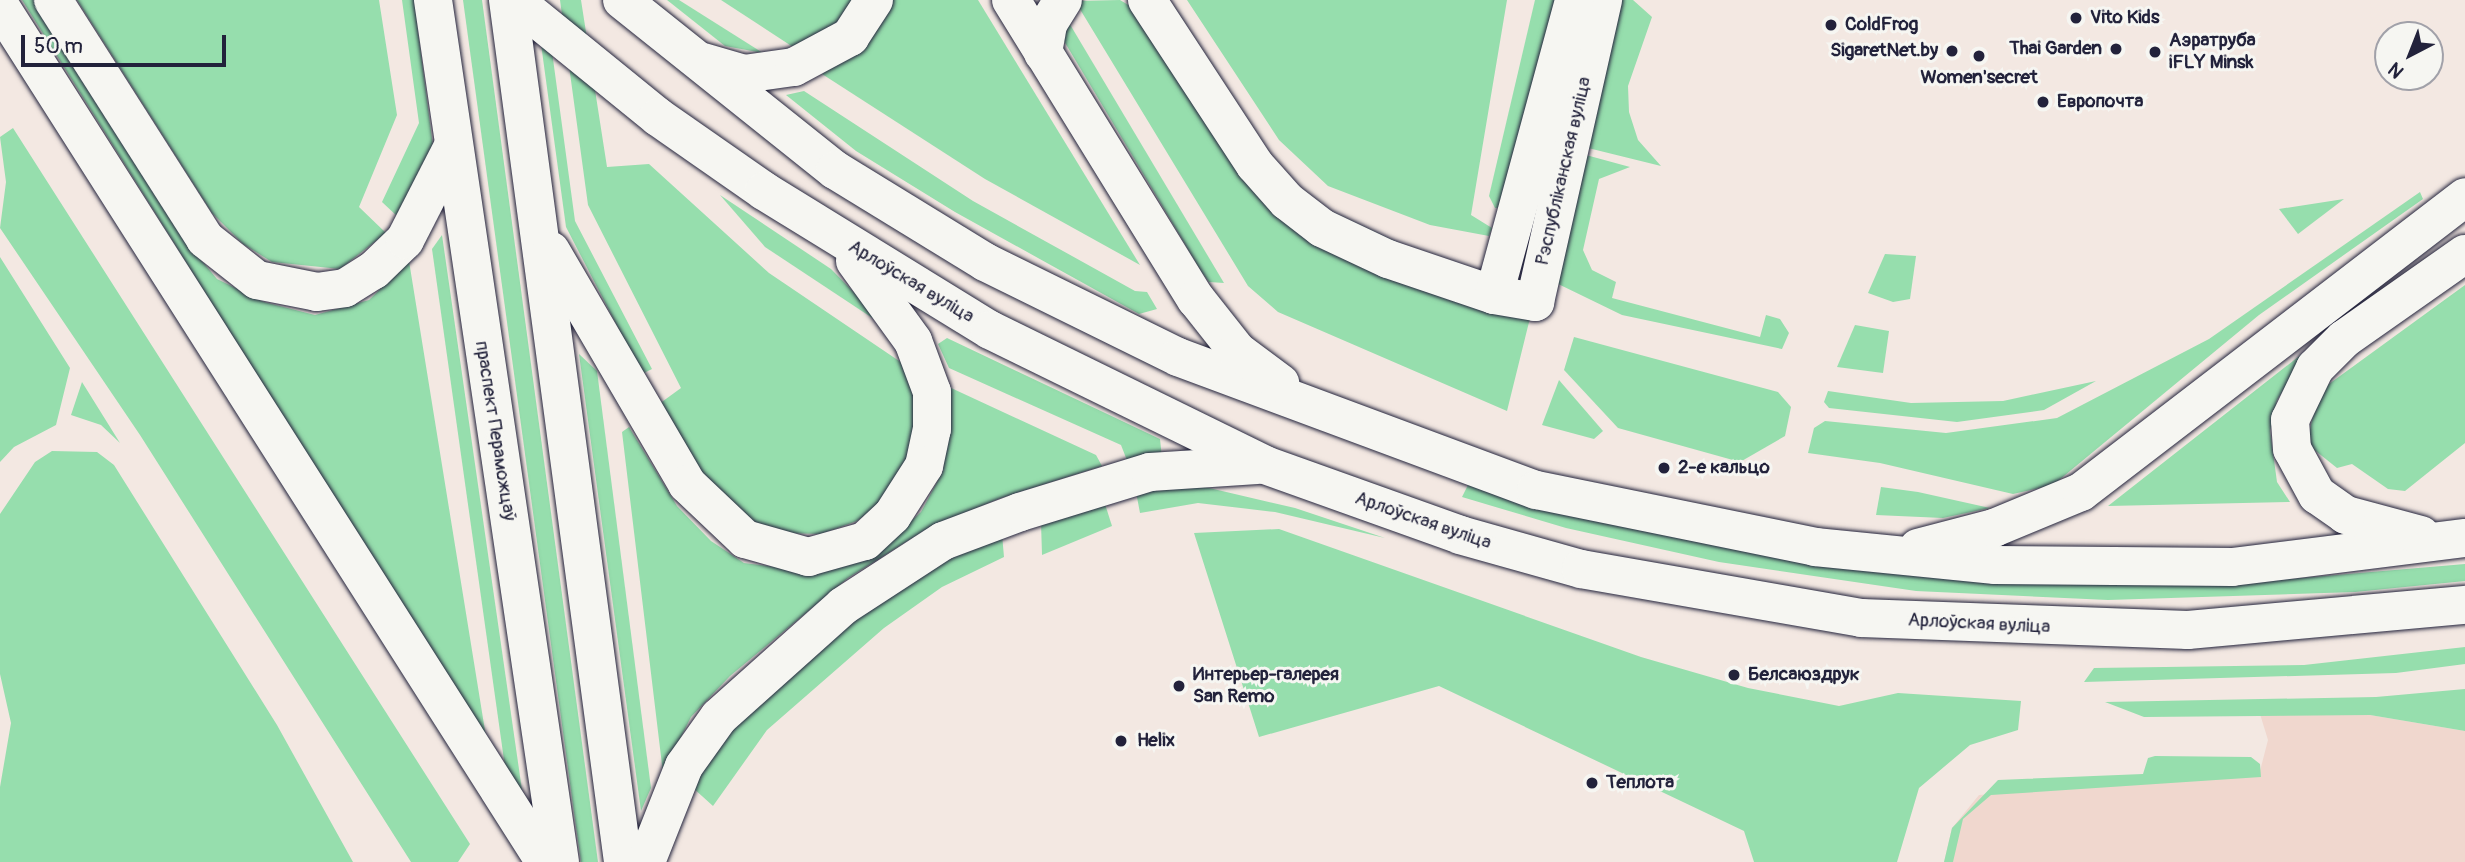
<!DOCTYPE html>
<meta charset="utf-8">
<style>
body{margin:0}
#map{position:relative;width:2465px;height:862px;overflow:hidden;background:#f3e8e2;font-family:Pangolin,sans-serif}
div>[style]{position:absolute}
[style*='--x']{left:calc(var(--x)*1px);top:calc(var(--y)*1px);width:calc(var(--w)*1px);rotate:calc(var(--a)*1deg)}
.built>*{inset:0;background:#f0d7ce}
.green>*{inset:0;background:#96dead}
.roads{filter:drop-shadow(0 0 2px #22223b) drop-shadow(0 0 2px #22223b)}
.minor>*{height:38px;margin:-19px;padding:0 19px;transform-origin:19px;border-radius:19px;background:#f6f6f2}
.major>*{height:38px;margin:-19px;padding:0 19px;transform-origin:19px;border-radius:19px;background:#f6f6f2}
.dots>*{width:19px;height:19px;translate:-50% -50%;box-sizing:border-box;border:4px solid #f6f6f2;border-radius:50%}
span{translate:-50% -50%;white-space:nowrap;text-align:center;line-height:1.15;-webkit-text-stroke:6px #f6f6f2;paint-order:stroke}
.poi-label{font-size:19px;color:#22223b;font-weight:700}
.left{translate:0 -50%;text-align:left}
.right{translate:-100% -50%;text-align:right}
.street-label{font-size:19px;color:#22223b}
.north{position:absolute;left:2374px;top:21px;width:70px;height:70px;box-sizing:border-box;background:#f6f6f2;border:2px solid #a1a1a9;border-radius:50%;rotate:222deg;font-size:19px;font-weight:700;line-height:28px;text-align:center;color:#22223b}
.north::after{content:'';display:block;margin:auto;width:24px;height:32px;background:#22223b;clip-path:polygon(50% 0,100% 100%,50% 72%,0 100%)}
.scale{position:absolute;left:21px;top:35px;width:205px;height:32px;box-sizing:border-box;border:4px solid #22223b;border-top:0;padding-left:9px;font-size:21px;line-height:24px;white-space:nowrap;color:#22223b;-webkit-text-stroke:5px #f6f6f2;paint-order:stroke}
</style>
<div id="map">
<div class="built">
<i style="clip-path:polygon(2260px 714px,2370px 715px,2465px 731px,2465px 862px,1944px 862px,1952px 828px,1979px 795px,2260px 771px,2268px 740px)"></i>
</div>
<div class="green">
<i style="clip-path:polygon(22px 0,35px 0,187px 243px,217px 279px,264px 302px,315px 315px,369px 300px,409px 261px,487px 743px)"></i>
<i style="clip-path:polygon(77px 0,379px 0,397px 115px,359px 207px,386px 233px,340px 269px,272px 262px,243px 244px,212px 213px)"></i>
<i style="clip-path:polygon(402px 0,414px 0,433px 146px,398px 217px,382px 202px,419px 123px)"></i>
<i style="clip-path:polygon(463px 0,482px 0,598px 862px,581px 862px,575px 820px)"></i>
<i style="clip-path:polygon(535px 0,545px 0,575px 221px,652px 369px,642px 374px,566px 227px)"></i>
<i style="clip-path:polygon(560px 0,581px 0,607px 167px,649px 164px,769px 273px,908px 367px,917px 405px,913px 452px,891px 496px,857px 521px,821px 534px,782px 533px,743px 521px,716px 501px,659px 404px,681px 388px,588px 205px)"></i>
<i style="clip-path:polygon(667px 0,679px 0,763px 53px,725px 46px)"></i>
<i style="clip-path:polygon(721px 0,853px 0,839px 22px,796px 49px)"></i>
<i style="clip-path:polygon(891px 0,978px 0,1140px 265px,985px 179px,822px 74px)"></i>
<i style="clip-path:polygon(1120px 0,1135px 9px,1267px 181px,1533px 306px,1507px 411px,1278px 312px,1248px 286px,1075px 1px)"></i>
<i style="clip-path:polygon(1187px 0,1507px 0,1471px 215px,1492px 228px,1489px 236px,1430px 225px,1328px 186px,1279px 140px)"></i>
<i style="clip-path:polygon(1535px 0,1555px 0,1504px 207px,1495px 208px,1489px 196px)"></i>
<i style="clip-path:polygon(1615px 0,1633px 0,1652px 17px,1628px 86px,1629px 112px,1638px 140px,1661px 166px,1584px 147px)"></i>
<i style="clip-path:polygon(1062px 11px,1224px 283px,1209px 282px,1201px 271px,1061px 36px)"></i>
<i style="clip-path:polygon(804px 91px,973px 201px,1135px 291px,1147px 292px,1157px 309px,1139px 314px,955px 212px,856px 151px,786px 95px)"></i>
<i style="clip-path:polygon(13px 128px,470px 844px,458px 862px,411px 862px,140px 435px,0 228px,6px 182px,0 137px)"></i>
<i style="clip-path:polygon(1586px 155px,1630px 167px,1599px 179px,1583px 250px,1592px 270px,1616px 282px,1612px 298px,1760px 337px,1766px 315px,1780px 319px,1789px 333px,1782px 349px,1622px 315px,1550px 280px)"></i>
<i style="clip-path:polygon(2420px 192px,2423px 199px,2259px 315px,2053px 485px,2013px 494px,1880px 463px,1808px 453px,1814px 428px,1825px 421px,1946px 433px,2057px 418px,2209px 339px)"></i>
<i style="clip-path:polygon(720px 195px,831px 269px,892px 331px,765px 247px)"></i>
<i style="clip-path:polygon(2344px 199px,2298px 234px,2279px 209px)"></i>
<i style="clip-path:polygon(442px 235px,524px 804px,505px 767px,432px 249px)"></i>
<i style="clip-path:polygon(1885px 254px,1916px 256px,1910px 299px,1893px 302px,1868px 293px)"></i>
<i style="clip-path:polygon(0 257px,70px 368px,56px 425px,14px 447px,0 462px)"></i>
<i style="clip-path:polygon(2465px 285px,2465px 443px,2405px 491px,2388px 489px,2352px 464px,2337px 468px,2307px 444px,2318px 392px)"></i>
<i style="clip-path:polygon(1855px 325px,1889px 331px,1883px 373px,1837px 367px)"></i>
<i style="clip-path:polygon(1574px 337px,1778px 392px,1791px 407px,1785px 436px,1740px 462px,1618px 428px,1564px 370px)"></i>
<i style="clip-path:polygon(947px 338px,1160px 439px,1162px 458px,1128px 463px,1121px 445px,949px 368px,938px 344px)"></i>
<i style="clip-path:polygon(2312px 346px,2277px 400px,2270px 431px,2277px 482px,2290px 502px,2108px 506px)"></i>
<i style="clip-path:polygon(579px 354px,597px 371px,651px 788px,641px 811px)"></i>
<i style="clip-path:polygon(1559px 380px,1603px 431px,1594px 439px,1542px 425px)"></i>
<i style="clip-path:polygon(2096px 381px,2044px 410px,1957px 422px,1829px 408px,1824px 402px,1828px 391px,1911px 403px,2003px 401px)"></i>
<i style="clip-path:polygon(82px 382px,120px 443px,101px 425px,71px 415px)"></i>
<i style="clip-path:polygon(949px 387px,1096px 455px,1102px 466px,998px 499px,925px 530px,848px 578px,730px 676px,691px 717px,663px 773px,622px 432px,629px 427px,677px 506px,711px 541px,744px 563px,799px 570px,890px 540px,921px 512px,943px 471px)"></i>
<i style="clip-path:polygon(52px 451px,97px 452px,114px 465px,277px 725px,353px 862px,0 862px,0 787px,11px 723px,0 674px,0 514px,35px 462px)"></i>
<i style="clip-path:polygon(1470px 481px,1574px 510px,2266px 581px,2465px 564px,2465px 581px,2355px 592px,2108px 600px,1916px 591px,1719px 562px,1566px 528px,1462px 497px)"></i>
<i style="clip-path:polygon(1205px 487px,1295px 508px,1385px 538px,1275px 512px,1198px 503px,1140px 513px,1136px 492px)"></i>
<i style="clip-path:polygon(1881px 487px,1918px 492px,1990px 508px,1943px 518px,1876px 515px)"></i>
<i style="clip-path:polygon(1105px 504px,1112px 526px,1042px 555px,1041px 523px)"></i>
<i style="clip-path:polygon(1279px 529px,1641px 657px,1748px 688px,1839px 706px,1898px 693px,2021px 701px,2018px 730px,1970px 745px,1919px 788px,1897px 862px,1754px 862px,1744px 831px,1439px 686px,1259px 737px,1194px 533px)"></i>
<i style="clip-path:polygon(1002px 534px,1004px 557px,942px 587px,884px 628px,767px 730px,713px 806px,692px 787px,748px 708px,905px 579px)"></i>
<i style="clip-path:polygon(2465px 647px,2465px 664px,2396px 673px,2084px 682px,2094px 668px,2304px 665px)"></i>
<i style="clip-path:polygon(2465px 689px,2465px 731px,2370px 715px,2144px 717px,2105px 702px,2376px 697px)"></i>
<i style="clip-path:polygon(2155px 756px,2251px 757px,2260px 764px,2261px 777px,1991px 795px,1963px 819px,1953px 862px,1944px 862px,1952px 828px,1998px 780px,2143px 774px,2148px 758px)"></i>
</div>
<div class="roads">
<div class="minor">
<i style="--x:1147;--y:0;--w:197;--a:56.8"></i>
<i style="--x:1255;--y:165;--w:48;--a:48.4"></i>
<i style="--x:1287;--y:201;--w:44;--a:37.6"></i>
<i style="--x:1322;--y:228;--w:73;--a:25.2"></i>
<i style="--x:1388;--y:259;--w:112;--a:18.8"></i>
<i style="--x:1494;--y:295;--w:42;--a:9.7"></i>
<i style="--x:1535;--y:302;--w:310;--a:-77.3"></i>
<i style="--x:1043;--y:53;--w:29;--a:-80"></i>
<i style="--x:1048;--y:24;--w:28;--a:-58"></i>
<i style="--x:1494;--y:295;--w:306;--a:-74.8"></i>
</div>
<div class="major">
<i style="--x:53;--y:0;--w:283;--a:57.5"></i>
<i style="--x:205;--y:239;--w:66;--a:38.3"></i>
<i style="--x:257;--y:280;--w:61;--a:11.3"></i>
<i style="--x:317;--y:292;--w:28;--a:-8"></i>
<i style="--x:345;--y:288;--w:34;--a:-32"></i>
<i style="--x:374;--y:270;--w:43;--a:-44.1"></i>
<i style="--x:405;--y:240;--w:103;--a:-62.9"></i>
<i style="--x:433;--y:0;--w:871;--a:81.62"></i>
<i style="--x:508;--y:0;--w:870;--a:82.4"></i>
<i style="--x:514;--y:0;--w:186;--a:39.1"></i>
<i style="--x:658;--y:117;--w:129;--a:34.9"></i>
<i style="--x:764;--y:191;--w:265;--a:31.6"></i>
<i style="--x:990;--y:330;--w:306;--a:26.1"></i>
<i style="--x:1265;--y:465;--w:207;--a:19.7"></i>
<i style="--x:1460;--y:535;--w:126;--a:15.7"></i>
<i style="--x:1581;--y:569;--w:284;--a:9.9"></i>
<i style="--x:1861;--y:618;--w:327;--a:2.1"></i>
<i style="--x:2188;--y:630;--w:278;--a:-5.2"></i>
<i style="--x:622;--y:0;--w:273;--a:38.6"></i>
<i style="--x:835;--y:170;--w:176;--a:31.5"></i>
<i style="--x:985;--y:262;--w:215;--a:26.2"></i>
<i style="--x:1178;--y:357;--w:382;--a:20.4"></i>
<i style="--x:1536;--y:490;--w:285;--a:11.5"></i>
<i style="--x:1815;--y:547;--w:181;--a:5.7"></i>
<i style="--x:1995;--y:565;--w:237;--a:0.5"></i>
<i style="--x:2232;--y:567;--w:235;--a:-7.1"></i>
<i style="--x:1011;--y:0;--w:352;--a:58.3"></i>
<i style="--x:1196;--y:299;--w:66;--a:51.7"></i>
<i style="--x:1237;--y:351;--w:54;--a:36.7"></i>
<i style="--x:0;--y:6;--w:1015;--a:57.52"></i>
<i style="--x:703;--y:62;--w:43;--a:16.3"></i>
<i style="--x:744;--y:74;--w:50;--a:-8"></i>
<i style="--x:794;--y:67;--w:64;--a:-28.2"></i>
<i style="--x:850;--y:37;--w:44;--a:-57"></i>
<i style="--x:551;--y:251;--w:270;--a:59.7"></i>
<i style="--x:687;--y:484;--w:80;--a:43.5"></i>
<i style="--x:745;--y:539;--w:66;--a:15.9"></i>
<i style="--x:808;--y:557;--w:59;--a:-15.7"></i>
<i style="--x:865;--y:541;--w:37;--a:-43"></i>
<i style="--x:892;--y:516;--w:59;--a:-57.4"></i>
<i style="--x:924;--y:466;--w:38;--a:-78"></i>
<i style="--x:932;--y:429;--w:37;--a:-90"></i>
<i style="--x:932;--y:392;--w:54;--a:-110.4"></i>
<i style="--x:913;--y:341;--w:99;--a:-125.9"></i>
<i style="--x:2421;--y:535;--w:78;--a:-165.1"></i>
<i style="--x:2346;--y:515;--w:35;--a:-145"></i>
<i style="--x:2317;--y:495;--w:52;--a:-118.5"></i>
<i style="--x:2292;--y:449;--w:29;--a:-94"></i>
<i style="--x:2290;--y:420;--w:58;--a:-64.3"></i>
<i style="--x:2315;--y:368;--w:41;--a:-45"></i>
<i style="--x:2344;--y:339;--w:148;--a:-35.1"></i>
<i style="--x:1918;--y:548;--w:79;--a:-14.7"></i>
<i style="--x:1994;--y:528;--w:94;--a:-22.5"></i>
<i style="--x:2081;--y:492;--w:484;--a:-37.5"></i>
<i style="--x:646;--y:862;--w:103;--a:-68.4"></i>
<i style="--x:684;--y:766;--w:60;--a:-54.5"></i>
<i style="--x:719;--y:717;--w:166;--a:-41.8"></i>
<i style="--x:843;--y:606;--w:119;--a:-33"></i>
<i style="--x:943;--y:541;--w:82;--a:-20.6"></i>
<i style="--x:1020;--y:512;--w:136;--a:-17.1"></i>
<i style="--x:1150;--y:472;--w:107;--a:-3.7"></i>
</div>
</div>
<div class="dots">
<i style="left:2076px;top:18px;background:#22223b"></i>
<i style="left:1831px;top:25px;background:#22223b"></i>
<i style="left:2116px;top:49px;background:#22223b"></i>
<i style="left:1952px;top:51px;background:#22223b"></i>
<i style="left:2155px;top:52px;background:#22223b"></i>
<i style="left:1979px;top:56px;background:#22223b"></i>
<i style="left:2043px;top:102px;background:#22223b"></i>
<i style="left:1664px;top:468px;background:#22223b"></i>
<i style="left:1734px;top:675px;background:#22223b"></i>
<i style="left:1179px;top:686px;background:#22223b"></i>
<i style="left:1121px;top:741px;background:#22223b"></i>
<i style="left:1592px;top:783px;background:#22223b"></i>
</div>
<div class="poi-label">
<span class="left" style="left:2090px;top:18px">Vito Kids</span>
<span class="left" style="left:1845px;top:25px">ColdFrog</span>
<span class="left" style="left:2169px;top:52px">Аэратруба<br>iFLY Minsk</span>
<span class="right" style="left:2102px;top:49px">Thai Garden</span>
<span class="right" style="left:1938px;top:51px">SigaretNet.by</span>
<span style="left:1979px;top:78px">Women'secret</span>
<span class="left" style="left:2057px;top:102px">Европочта</span>
<span class="left" style="left:1678px;top:468px">2-е кальцо</span>
<span class="left" style="left:1193px;top:686px">Интерьер-галерея<br>San Remo</span>
<span class="left" style="left:1748px;top:675px">Белсаюздрук</span>
<span class="left" style="left:1137px;top:741px">Helix</span>
<span class="left" style="left:1606px;top:783px">Теплота</span>
</div>
<div class="street-label">
<span style="left:1564px;top:171px;rotate:-77deg">Рэспубліканская вуліца</span>
<span style="left:911px;top:282px;rotate:31deg">Арлоўская вуліца</span>
<span style="left:495px;top:431px;rotate:81deg">праспект Пераможцаў</span>
<span style="left:1423px;top:521px;rotate:19deg">Арлоўская вуліца</span>
<span style="left:1979px;top:624px;rotate:3deg">Арлоўская вуліца</span>
</div>
<div class="north">N</div>
<div class="scale">50 m</div>
</div>
